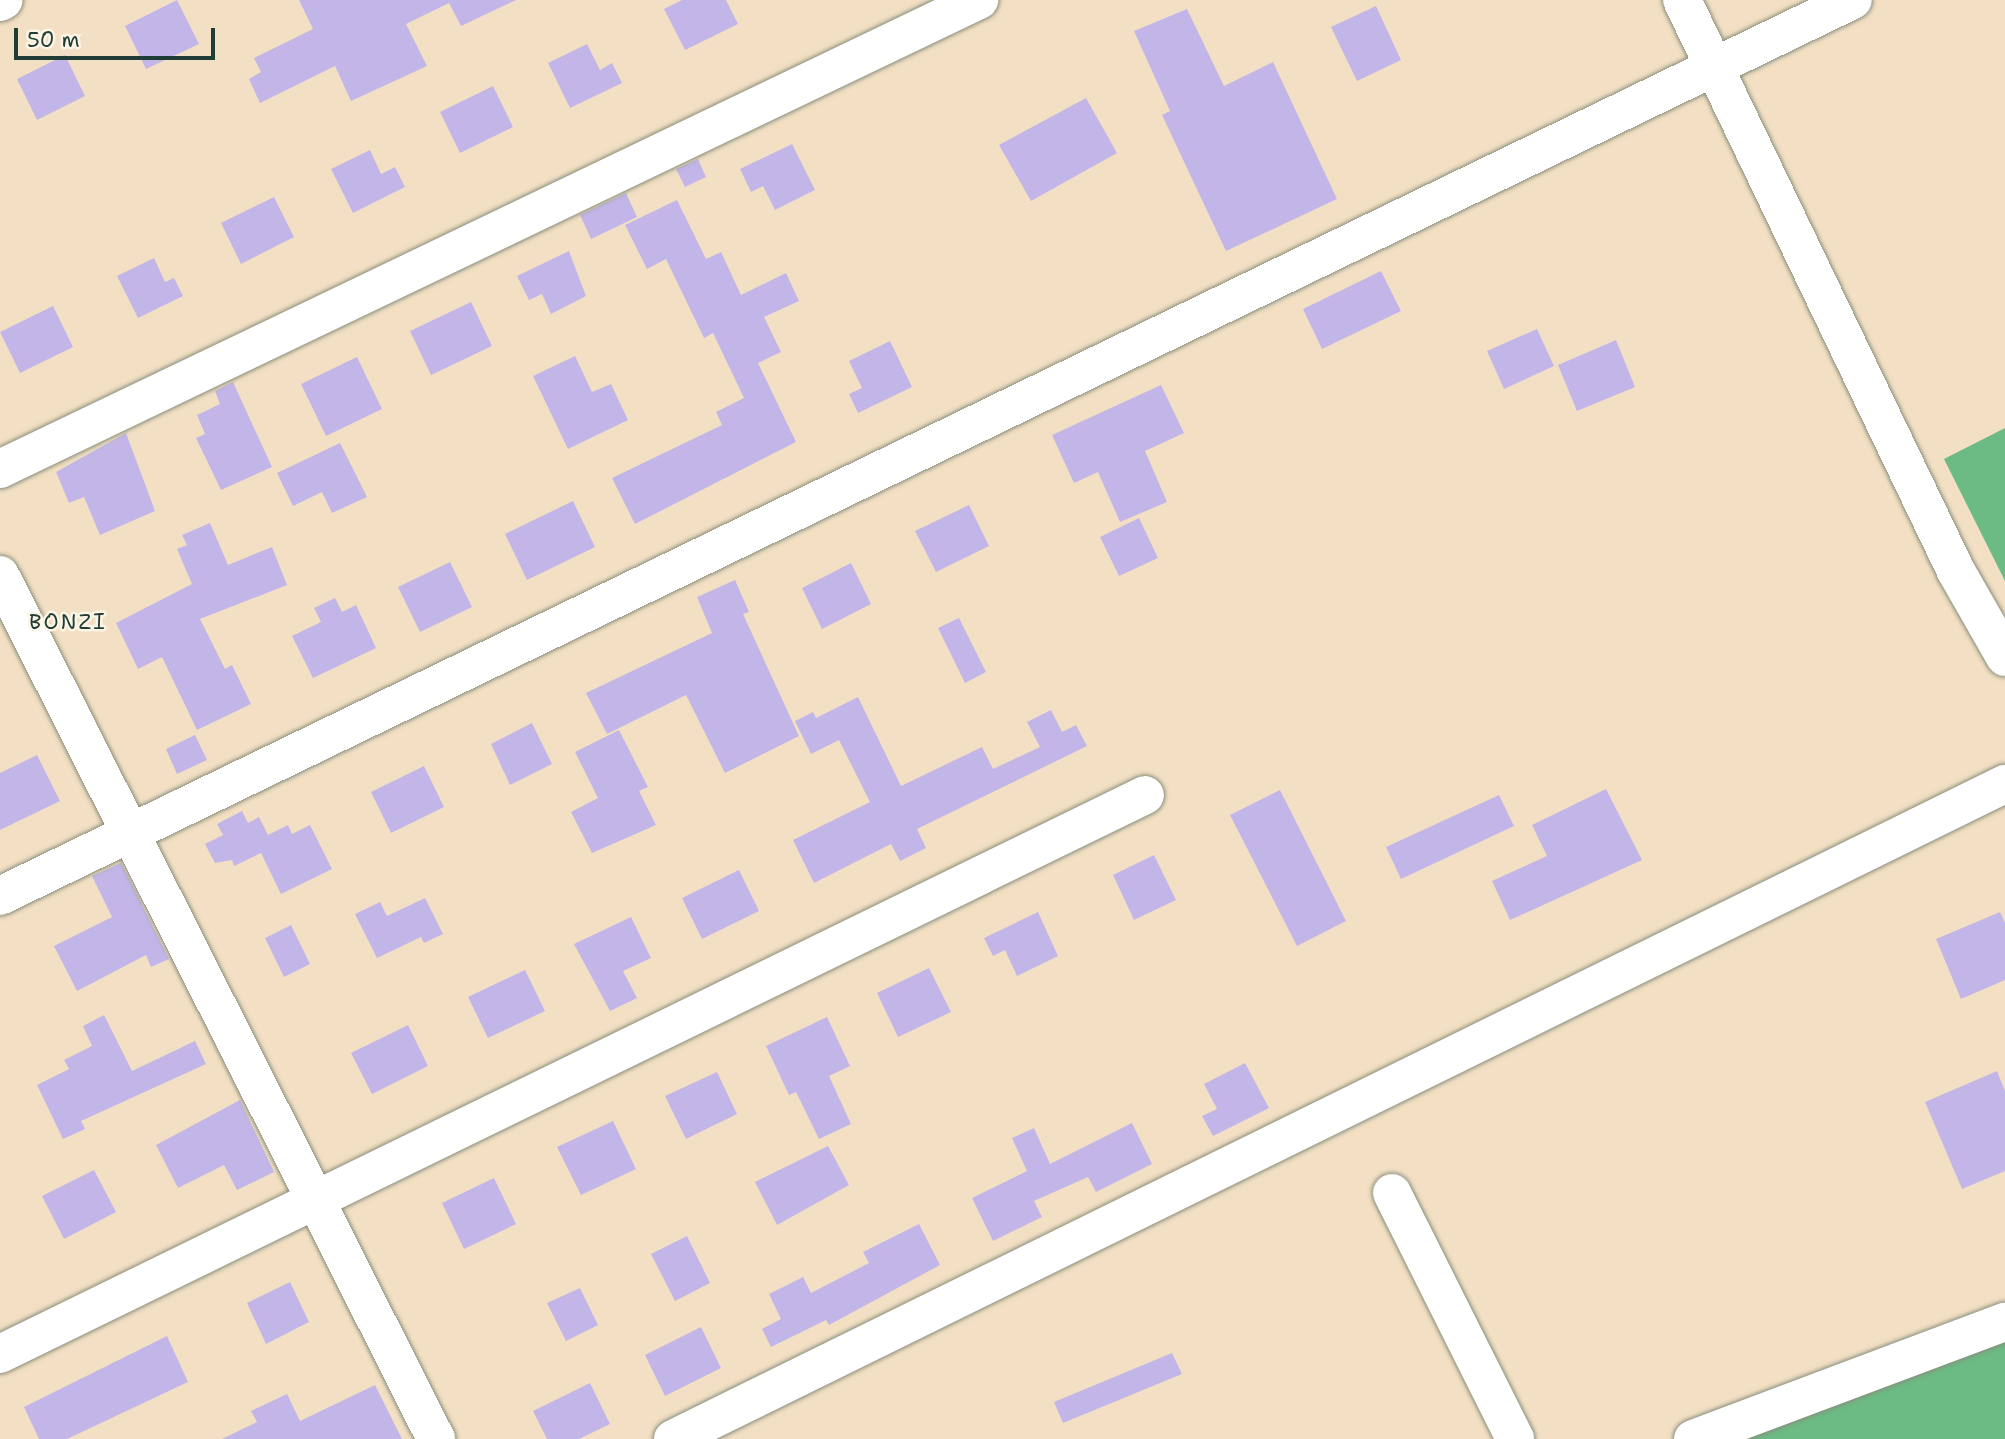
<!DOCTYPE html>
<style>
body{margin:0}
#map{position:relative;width:2005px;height:1439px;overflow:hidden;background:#f3e0c4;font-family:"Shantell Sans",sans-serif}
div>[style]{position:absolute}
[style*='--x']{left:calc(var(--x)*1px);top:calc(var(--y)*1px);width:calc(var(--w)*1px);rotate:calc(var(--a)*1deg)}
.forest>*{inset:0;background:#6cba84}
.building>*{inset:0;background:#c2b6e8}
.roads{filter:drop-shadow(0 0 2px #898e7c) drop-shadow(0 0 2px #898e7c)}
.minor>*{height:38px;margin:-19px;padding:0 19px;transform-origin:19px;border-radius:19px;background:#fff}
span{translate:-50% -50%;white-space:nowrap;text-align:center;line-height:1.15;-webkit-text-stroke:5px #fcf5e5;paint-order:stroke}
.quarter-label{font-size:21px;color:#1f3d34;letter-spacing:2px}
.scale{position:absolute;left:14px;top:28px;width:201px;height:32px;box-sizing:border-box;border:4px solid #1f3d34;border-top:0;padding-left:9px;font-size:21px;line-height:24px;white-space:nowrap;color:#1f3d34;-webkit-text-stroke:5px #fcf5e5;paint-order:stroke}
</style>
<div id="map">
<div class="forest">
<i style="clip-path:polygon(2005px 428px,2005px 581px,1944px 459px)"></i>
<i style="clip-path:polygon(2005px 1337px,2005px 1439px,1744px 1439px)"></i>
</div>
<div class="building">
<i style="clip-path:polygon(177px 0,199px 44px,146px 69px,125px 26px)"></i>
<i style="clip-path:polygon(299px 0,516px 0,461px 26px,449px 3px,406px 24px,427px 66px,351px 101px,335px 66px,260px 103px,249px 79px,261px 72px,254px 58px,313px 29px)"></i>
<i style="clip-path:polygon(682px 0,726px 0,738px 24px,685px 50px,664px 9px)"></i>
<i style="clip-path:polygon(1376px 6px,1401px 60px,1357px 81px,1331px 27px)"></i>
<i style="clip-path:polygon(1187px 9px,1224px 86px,1273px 62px,1337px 199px,1226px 251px,1162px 115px,1170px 111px,1134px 31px)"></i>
<i style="clip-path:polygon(587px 44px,600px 70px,612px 63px,622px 83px,570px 108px,548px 63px)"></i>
<i style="clip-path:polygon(65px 55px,85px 96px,37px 120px,17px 79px)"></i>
<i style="clip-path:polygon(493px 86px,513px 127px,460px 153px,440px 112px)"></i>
<i style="clip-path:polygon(1086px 98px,1117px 153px,1031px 201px,999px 145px)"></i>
<i style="clip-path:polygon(792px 144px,815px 190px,775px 210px,763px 186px,751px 192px,740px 169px)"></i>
<i style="clip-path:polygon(370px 150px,381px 174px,395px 167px,405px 187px,353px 213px,331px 169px)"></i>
<i style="clip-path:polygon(698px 159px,706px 177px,685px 187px,676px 169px)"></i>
<i style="clip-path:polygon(626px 193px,637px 217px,591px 239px,580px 215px)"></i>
<i style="clip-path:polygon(274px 197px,294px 237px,241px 264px,221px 223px)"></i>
<i style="clip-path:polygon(677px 200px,706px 259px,721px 252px,741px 295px,786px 273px,799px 301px,764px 317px,781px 352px,758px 363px,796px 442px,635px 524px,612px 478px,722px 425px,716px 412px,744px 398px,713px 333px,704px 338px,666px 259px,647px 269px,625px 225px)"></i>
<i style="clip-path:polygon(569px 251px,586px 296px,551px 314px,542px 294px,529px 300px,517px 276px)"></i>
<i style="clip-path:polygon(154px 258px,165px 282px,174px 278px,183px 296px,138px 318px,117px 276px)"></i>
<i style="clip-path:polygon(1381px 271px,1401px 311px,1322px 349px,1303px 309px)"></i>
<i style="clip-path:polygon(471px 302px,492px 346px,431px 375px,410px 331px)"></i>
<i style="clip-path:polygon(53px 306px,73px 347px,20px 373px,0 332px)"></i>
<i style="clip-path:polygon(1537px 329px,1554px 366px,1504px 389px,1487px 351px)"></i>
<i style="clip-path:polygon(1616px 340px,1635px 387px,1577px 411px,1558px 365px)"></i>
<i style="clip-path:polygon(890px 341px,912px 387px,858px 413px,849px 394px,862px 388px,849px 361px)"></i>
<i style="clip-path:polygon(575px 356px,592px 392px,611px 384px,628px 420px,568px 449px,533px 376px)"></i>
<i style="clip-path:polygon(357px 357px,382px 409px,326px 436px,301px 384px)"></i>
<i style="clip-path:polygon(233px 382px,272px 467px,221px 490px,196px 438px,205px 434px,197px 415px,220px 404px,215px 391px)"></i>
<i style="clip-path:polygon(1161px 385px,1184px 433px,1145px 451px,1167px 502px,1120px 522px,1098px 472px,1074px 483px,1052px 435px)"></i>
<i style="clip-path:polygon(126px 433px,155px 511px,100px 535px,84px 497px,69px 503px,56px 472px)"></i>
<i style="clip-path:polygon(340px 443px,367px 497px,332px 513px,322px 492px,293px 506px,277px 473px)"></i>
<i style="clip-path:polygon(573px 501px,595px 547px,527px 580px,505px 534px)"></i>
<i style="clip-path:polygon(969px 505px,989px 546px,936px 572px,915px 531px)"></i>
<i style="clip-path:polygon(1139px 518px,1158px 558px,1119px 576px,1100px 537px)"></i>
<i style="clip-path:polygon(210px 523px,228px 565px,272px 547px,287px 585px,200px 619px,225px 669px,232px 665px,251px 704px,197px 730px,162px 657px,138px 669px,116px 623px,192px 584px,177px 549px,187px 545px,182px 535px)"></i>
<i style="clip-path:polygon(450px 562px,472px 607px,420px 632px,398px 587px)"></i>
<i style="clip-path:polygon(851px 563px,871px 604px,822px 629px,802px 588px)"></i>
<i style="clip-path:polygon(735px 580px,749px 612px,743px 614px,799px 736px,725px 773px,686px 695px,607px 734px,586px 693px,712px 633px,697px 597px)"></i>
<i style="clip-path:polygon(335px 598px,342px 612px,356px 605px,376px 648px,313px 678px,292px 636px,321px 622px,314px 608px)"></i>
<i style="clip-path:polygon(959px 618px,986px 672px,965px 683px,938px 628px)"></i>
<i style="clip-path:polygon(858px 697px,901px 786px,982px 747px,993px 769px,1040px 747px,1027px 722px,1051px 710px,1062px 732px,1076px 725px,1087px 746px,917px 829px,926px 848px,900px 861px,891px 844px,814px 883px,793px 840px,870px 802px,839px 740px,811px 754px,795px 721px,813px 712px,816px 718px)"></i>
<i style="clip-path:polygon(532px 723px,552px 764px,510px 785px,491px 744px)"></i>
<i style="clip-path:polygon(619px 730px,648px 787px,639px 791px,656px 825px,592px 853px,571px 812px,598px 798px,575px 752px)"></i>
<i style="clip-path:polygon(195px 735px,207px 760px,177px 774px,166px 749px)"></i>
<i style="clip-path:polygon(37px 755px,60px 801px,0 830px,0 773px)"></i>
<i style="clip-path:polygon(424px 766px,444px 807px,391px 833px,371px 792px)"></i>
<i style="clip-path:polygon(1606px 789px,1642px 860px,1510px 920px,1492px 881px,1547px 856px,1532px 825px)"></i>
<i style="clip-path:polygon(1280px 790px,1346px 921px,1297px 946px,1230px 815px)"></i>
<i style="clip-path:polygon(1499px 795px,1514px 826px,1401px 879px,1386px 847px)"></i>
<i style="clip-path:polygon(242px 811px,248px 823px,259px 817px,268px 835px,288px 825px,292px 834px,310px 825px,332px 869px,281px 894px,261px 853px,234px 866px,232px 860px,215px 863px,205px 844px,223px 835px,217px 824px)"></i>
<i style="clip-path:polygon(1154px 855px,1176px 900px,1134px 920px,1113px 875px)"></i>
<i style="clip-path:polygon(121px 863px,169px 959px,151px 967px,146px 955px,77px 991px,54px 946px,112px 917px,92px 876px)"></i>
<i style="clip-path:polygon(739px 870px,759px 911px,702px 939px,682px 898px)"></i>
<i style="clip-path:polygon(425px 898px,443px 934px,424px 943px,421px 937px,377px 958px,355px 914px,380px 902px,387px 916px)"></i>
<i style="clip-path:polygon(1038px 912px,1058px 956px,1017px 976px,1005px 950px,993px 956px,984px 938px)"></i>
<i style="clip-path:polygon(2000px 912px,2005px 923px,2005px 980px,1961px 999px,1936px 939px)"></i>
<i style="clip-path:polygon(631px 917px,651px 958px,623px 971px,637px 998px,610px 1011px,574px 944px)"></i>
<i style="clip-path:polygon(291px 925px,310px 964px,284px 977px,265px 938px)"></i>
<i style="clip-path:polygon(929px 968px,951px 1012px,898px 1037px,877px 993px)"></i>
<i style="clip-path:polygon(525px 970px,545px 1011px,488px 1038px,468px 997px)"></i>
<i style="clip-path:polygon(104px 1015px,132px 1071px,195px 1041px,206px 1064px,81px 1121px,85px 1129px,63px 1139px,37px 1085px,69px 1069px,64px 1060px,92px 1046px,83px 1026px)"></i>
<i style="clip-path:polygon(827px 1017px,850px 1066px,829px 1076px,851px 1124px,819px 1139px,796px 1092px,789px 1095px,766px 1046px)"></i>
<i style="clip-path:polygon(408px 1025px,428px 1066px,372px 1094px,351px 1053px)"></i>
<i style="clip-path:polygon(1245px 1063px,1269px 1108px,1213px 1136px,1202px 1116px,1217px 1109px,1204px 1084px)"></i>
<i style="clip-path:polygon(1997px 1071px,2005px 1091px,2005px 1171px,1962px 1189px,1925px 1102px)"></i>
<i style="clip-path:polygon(717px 1072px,737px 1114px,686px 1139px,665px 1096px)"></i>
<i style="clip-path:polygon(240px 1100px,274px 1172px,237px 1190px,224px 1165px,178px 1188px,156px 1145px)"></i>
<i style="clip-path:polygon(613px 1121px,636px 1169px,581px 1195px,557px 1147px)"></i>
<i style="clip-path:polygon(1132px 1123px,1152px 1164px,1096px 1192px,1088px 1177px,1034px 1201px,1042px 1217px,993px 1241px,972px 1198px,1027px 1171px,1012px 1138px,1034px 1128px,1050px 1164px)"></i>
<i style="clip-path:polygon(828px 1146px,849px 1185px,777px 1225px,755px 1182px)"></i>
<i style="clip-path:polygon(94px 1170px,116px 1212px,64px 1239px,42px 1196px)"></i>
<i style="clip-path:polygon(494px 1178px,516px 1224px,464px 1249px,442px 1203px)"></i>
<i style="clip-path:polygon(919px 1224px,940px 1265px,829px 1325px,826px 1320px,771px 1347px,762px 1329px,781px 1319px,769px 1294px,803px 1277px,811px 1293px,869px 1263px,863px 1252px)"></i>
<i style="clip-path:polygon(687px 1236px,710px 1283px,675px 1301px,651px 1254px)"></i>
<i style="clip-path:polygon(290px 1282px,309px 1322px,266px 1344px,247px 1303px)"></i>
<i style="clip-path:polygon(580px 1288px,598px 1325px,566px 1341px,547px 1303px)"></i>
<i style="clip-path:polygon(701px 1327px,721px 1368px,665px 1396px,645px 1355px)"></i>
<i style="clip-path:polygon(167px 1336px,188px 1382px,67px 1439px,39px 1439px,24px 1407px)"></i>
<i style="clip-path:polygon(1172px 1353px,1182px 1374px,1063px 1423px,1054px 1402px)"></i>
<i style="clip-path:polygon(590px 1383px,610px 1424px,579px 1439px,547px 1439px,533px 1411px)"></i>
<i style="clip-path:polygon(375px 1385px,402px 1439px,222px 1439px,257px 1422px,251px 1411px,287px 1394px,300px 1421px)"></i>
</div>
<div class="roads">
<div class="minor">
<i style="--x:1682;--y:0;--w:633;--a:64.37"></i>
<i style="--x:1956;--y:571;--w:99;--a:60.3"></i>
<i style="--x:0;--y:2;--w:4;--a:-27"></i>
<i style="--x:0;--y:469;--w:1086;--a:-25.6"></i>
<i style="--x:0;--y:575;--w:968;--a:63.22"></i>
<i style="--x:0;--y:896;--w:2058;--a:-25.81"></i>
<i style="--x:1392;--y:1193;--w:275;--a:63.4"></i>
<i style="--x:0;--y:1354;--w:1274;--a:-26.02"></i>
<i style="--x:673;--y:1439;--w:1484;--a:-26.19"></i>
<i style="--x:1693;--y:1439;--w:333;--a:-20.6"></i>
</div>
</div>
<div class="quarter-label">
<span style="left:68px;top:622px">BONZI</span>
</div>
<div class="scale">50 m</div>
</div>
